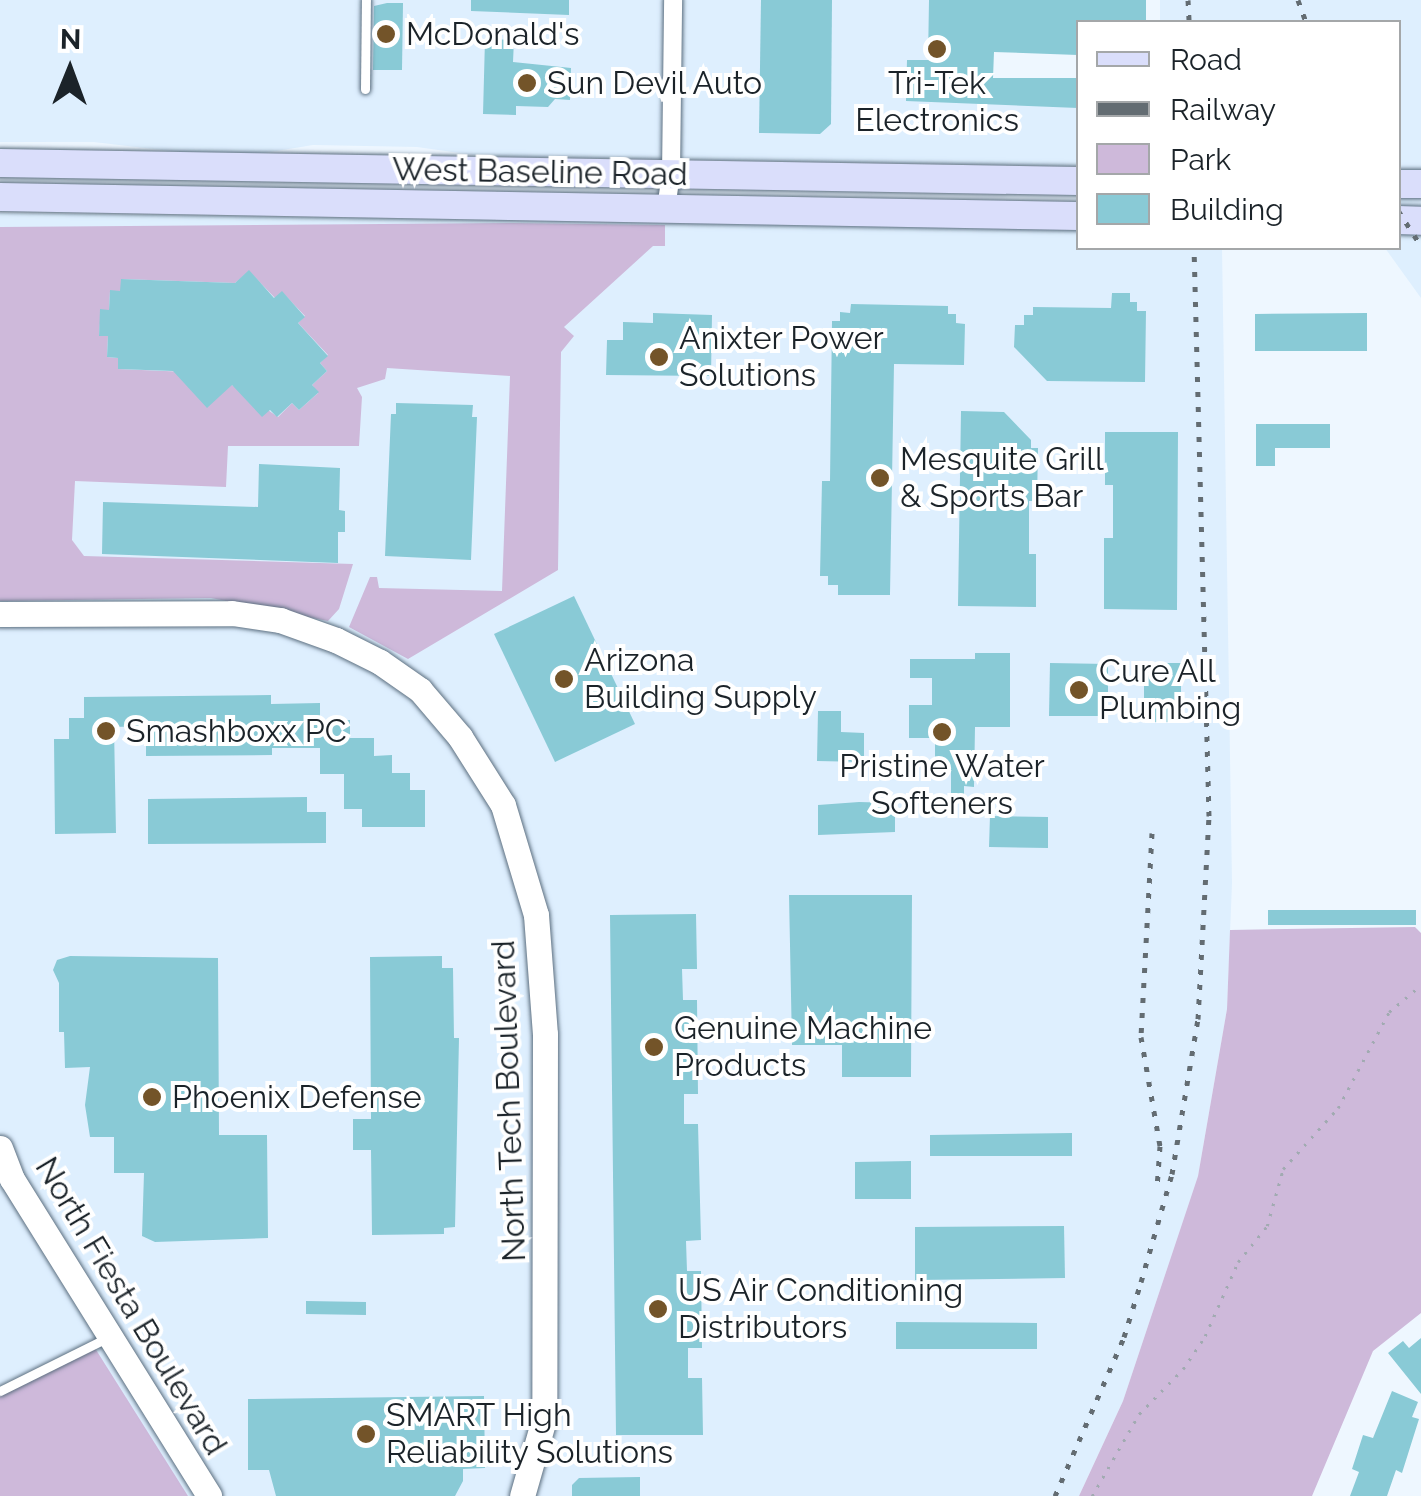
<!DOCTYPE html>
<style>
body{margin:0}
#map{position:relative;width:1421px;height:1496px;overflow:hidden;background:#eef7ff;font-family:Raleway,sans-serif}
div>[style]{position:absolute}
[style*='--x']{left:calc(var(--x)*1px);top:calc(var(--y)*1px);width:calc(var(--w)*1px);rotate:calc(var(--a)*1deg)}
.built>*{inset:0;background:#deeffe}
.green>*{inset:0;background:#ceb9da}
.building>*{inset:0;background:#89cad6}
.path>*{height:2.5px;margin-top:-1.25px;transform-origin:0;background:repeating-linear-gradient(90deg,#a1aab1 0 2.5px,transparent 0 10.5px)}
.roads{filter:drop-shadow(0 0 2px #5c6f80) drop-shadow(0 0 2px #5c6f80)}
.lane>*{height:9px;margin:-4.5px;padding:0 4.5px;transform-origin:4.5px;border-radius:4.5px;background:#fff}
.street>*{height:18px;margin:-9px;padding:0 9px;transform-origin:9px;border-radius:9px;background:#fff}
.secondary>*{height:25px;margin:-12.5px;padding:0 12.5px;transform-origin:12.5px;border-radius:12.5px;background:#fff}
.primary>*{height:28px;margin:-14px;padding:0 14px;transform-origin:14px;border-radius:14px;background:#dadefb}
.rail>*{height:5px;margin-top:-2.5px;transform-origin:0;background:repeating-linear-gradient(90deg,#636c72 0 5px,transparent 0 15px)}
.dots>*{width:28px;height:28px;translate:-50% -50%;box-sizing:border-box;border:5px solid #fff;border-radius:50%}
span{translate:-50% -50%;white-space:nowrap;text-align:center;line-height:1.15;-webkit-text-stroke:8px #fff;paint-order:stroke}
.poi-label{font-size:32px;color:#1b2329}
.left{translate:0 -50%;text-align:left}
.street-label{font-size:32px;color:#1b2329}
.legend{position:absolute;left:1076px;top:20px;width:325px;height:230px;box-sizing:border-box;background:#fff;border:2px solid #a4a7a9;margin:0;padding:12px 18px;list-style:none;font-size:30px;color:#1b2329}
.legend li{display:flex;align-items:center;gap:20px;height:50px}
.legend b{width:50px;border:2px solid #a4a7a9}
.north{position:absolute;left:20px;top:20px;width:100px;height:100px;-webkit-text-stroke:8px #fff;paint-order:stroke;rotate:1deg;font-size:28px;font-weight:700;line-height:40px;text-align:center;color:#1b2329}
.north::after{content:'';display:block;margin:auto;width:35px;height:45px;background:#1b2329;clip-path:polygon(50% 0,100% 100%,50% 72%,0 100%)}
</style>
<div id="map">
<div class="built">
<i style="clip-path:polygon(0 0,978px 0,978px 78px,1078px 80px,1078px 166px,481px 156px,417px 147px,313px 145px,264px 153px,178px 152px,94px 142px,0 142px)"></i>
<i style="clip-path:polygon(1160px 0,1421px 0,1421px 170px,1408px 170px,1421px 200px,1421px 298px,1385px 248px,1398px 248px,1398px 22px,1160px 22px)"></i>
<i style="clip-path:polygon(0 213px,1078px 228px,1078px 248px,1222px 248px,1232px 883px,1227px 1009px,1198px 1176px,1123px 1401px,1079px 1496px,0 1496px)"></i>
</div>
<div class="green">
<i style="clip-path:polygon(evenodd,512px 223px,665px 225px,665px 246px,653px 246px,564px 327px,574px 336px,561px 352px,558px 570px,408px 659px,349px 627px,370px 577px,377px 577px,379px 588px,502px 591px,510px 376px,387px 368px,385px 379px,357px 388px,362px 397px,359px 446px,228px 446px,226px 487px,75px 481px,72px 540px,84px 556px,353px 564px,339px 609px,328px 621px,211px 598px,0 601px,0 227px,512px 223px,249px 271px,275px 298px,282px 292px,305px 316px,298px 323px,328px 355px,320px 363px,327px 371px,312px 385px,318px 393px,299px 410px,292px 403px,278px 417px,232px 385px,188px 372px,118px 369px,118px 358px,107px 357px,108px 336px,99px 336px,101px 310px,109px 310px,110px 291px,121px 291px,121px 279px,235px 283px,249px 271px)"></i>
<i style="clip-path:polygon(1415px 927px,1421px 933px,1421px 1313px,1373px 1351px,1312px 1496px,1079px 1496px,1123px 1401px,1198px 1176px,1227px 1009px,1230px 930px)"></i>
<i style="clip-path:polygon(93px 1345px,188px 1496px,0 1496px,0 1391px)"></i>
</div>
<div class="building">
<i style="clip-path:polygon(471px 0,569px 0,569px 15px,471px 11px)"></i>
<i style="clip-path:polygon(761px 0,832px 0,831px 124px,820px 134px,759px 133px)"></i>
<i style="clip-path:polygon(929px 0,1146px 0,1146px 22px,1078px 22px,1078px 55px,994px 52px,993px 78px,1078px 78px,1078px 108px,906px 101px,907px 60px,928px 60px)"></i>
<i style="clip-path:polygon(387px 3px,403px 3px,402px 70px,373px 70px,374px 6px)"></i>
<i style="clip-path:polygon(485px 39px,514px 40px,513px 62px,571px 68px,570px 100px,555px 99px,548px 107px,516px 106px,516px 115px,483px 114px)"></i>
<i style="clip-path:polygon(249px 270px,274px 298px,282px 291px,305px 317px,298px 323px,328px 356px,320px 363px,327px 371px,312px 385px,319px 392px,299px 410px,292px 403px,277px 417px,270px 410px,262px 417px,232px 385px,207px 408px,173px 371px,118px 369px,118px 358px,107px 357px,108px 336px,99px 336px,100px 309px,109px 310px,110px 290px,120px 291px,121px 279px,235px 283px)"></i>
<i style="clip-path:polygon(1112px 293px,1130px 293px,1130px 302px,1137px 302px,1137px 311px,1146px 311px,1145px 382px,1047px 381px,1014px 347px,1015px 325px,1024px 325px,1024px 315px,1033px 315px,1033px 307px,1111px 308px)"></i>
<i style="clip-path:polygon(851px 304px,948px 306px,948px 314px,956px 314px,956px 323px,965px 324px,964px 365px,894px 364px,890px 595px,838px 595px,838px 585px,828px 585px,828px 576px,820px 576px,822px 481px,830px 481px,832px 321px,840px 321px,840px 312px,850px 313px)"></i>
<i style="clip-path:polygon(653px 313px,712px 315px,711px 376px,606px 375px,607px 340px,623px 340px,623px 322px,653px 323px)"></i>
<i style="clip-path:polygon(1367px 313px,1367px 351px,1255px 351px,1255px 314px)"></i>
<i style="clip-path:polygon(396px 403px,473px 405px,472px 417px,477px 417px,471px 560px,385px 556px,391px 414px,396px 414px)"></i>
<i style="clip-path:polygon(961px 411px,1004px 412px,1031px 440px,1031px 448px,1038px 448px,1037px 501px,1029px 501px,1029px 554px,1036px 554px,1036px 607px,958px 606px)"></i>
<i style="clip-path:polygon(1256px 424px,1330px 424px,1330px 448px,1275px 448px,1275px 466px,1256px 466px)"></i>
<i style="clip-path:polygon(1105px 432px,1178px 432px,1177px 610px,1104px 609px,1104px 538px,1113px 538px,1113px 485px,1105px 485px)"></i>
<i style="clip-path:polygon(259px 464px,340px 468px,339px 510px,345px 511px,345px 532px,338px 532px,338px 563px,102px 554px,103px 502px,258px 507px)"></i>
<i style="clip-path:polygon(574px 596px,635px 724px,555px 762px,494px 634px)"></i>
<i style="clip-path:polygon(975px 653px,1010px 653px,1010px 727px,975px 727px,974px 787px,964px 786px,964px 797px,951px 797px,951px 767px,935px 767px,935px 738px,909px 738px,909px 705px,932px 705px,932px 678px,910px 678px,910px 659px,975px 659px)"></i>
<i style="clip-path:polygon(1050px 663px,1108px 664px,1108px 716px,1049px 716px)"></i>
<i style="clip-path:polygon(1144px 663px,1181px 663px,1181px 722px,1144px 722px)"></i>
<i style="clip-path:polygon(271px 695px,271px 704px,320px 703px,320px 721px,350px 720px,350px 738px,374px 738px,374px 756px,392px 755px,392px 773px,410px 773px,410px 790px,425px 790px,425px 827px,362px 827px,362px 809px,344px 809px,344px 774px,320px 774px,320px 748px,272px 748px,272px 755px,146px 756px,146px 726px,114px 727px,116px 833px,55px 834px,54px 739px,69px 739px,69px 718px,84px 718px,84px 697px)"></i>
<i style="clip-path:polygon(818px 711px,841px 711px,841px 732px,864px 733px,864px 762px,817px 761px)"></i>
<i style="clip-path:polygon(307px 797px,307px 812px,326px 812px,326px 843px,148px 844px,148px 799px)"></i>
<i style="clip-path:polygon(859px 802px,895px 803px,895px 832px,818px 835px,818px 805px)"></i>
<i style="clip-path:polygon(990px 816px,1048px 817px,1048px 848px,989px 847px)"></i>
<i style="clip-path:polygon(789px 895px,912px 895px,911px 1077px,842px 1077px,842px 1045px,792px 1045px)"></i>
<i style="clip-path:polygon(1268px 910px,1416px 910px,1416px 925px,1268px 925px)"></i>
<i style="clip-path:polygon(696px 914px,697px 969px,682px 969px,683px 1000px,697px 1000px,698px 1094px,684px 1094px,684px 1124px,698px 1124px,701px 1240px,686px 1241px,687px 1271px,701px 1271px,702px 1348px,688px 1348px,688px 1378px,702px 1378px,703px 1435px,616px 1435px,610px 915px)"></i>
<i style="clip-path:polygon(70px 956px,218px 958px,219px 1135px,267px 1135px,268px 1238px,155px 1242px,142px 1236px,144px 1173px,114px 1173px,114px 1137px,90px 1137px,85px 1105px,90px 1067px,65px 1068px,64px 1032px,59px 1032px,59px 983px,53px 970px,57px 960px)"></i>
<i style="clip-path:polygon(442px 956px,442px 968px,453px 968px,454px 1038px,459px 1038px,455px 1227px,444px 1228px,444px 1234px,372px 1235px,371px 1150px,353px 1150px,353px 1119px,371px 1119px,370px 957px)"></i>
<i style="clip-path:polygon(1072px 1133px,1072px 1156px,930px 1156px,930px 1135px)"></i>
<i style="clip-path:polygon(911px 1161px,911px 1199px,855px 1199px,855px 1162px)"></i>
<i style="clip-path:polygon(1064px 1226px,1065px 1278px,915px 1280px,915px 1227px)"></i>
<i style="clip-path:polygon(306px 1301px,366px 1302px,366px 1315px,306px 1314px)"></i>
<i style="clip-path:polygon(896px 1322px,1037px 1323px,1037px 1349px,896px 1349px)"></i>
<i style="clip-path:polygon(1421px 1338px,1421px 1394px,1388px 1353px,1403px 1341px,1409px 1348px)"></i>
<i style="clip-path:polygon(1392px 1391px,1418px 1402px,1412px 1417px,1419px 1419px,1402px 1473px,1396px 1470px,1387px 1496px,1350px 1496px,1359px 1472px,1352px 1469px,1363px 1435px,1373px 1438px)"></i>
<i style="clip-path:polygon(484px 1396px,485px 1468px,463px 1469px,463px 1481px,455px 1496px,276px 1496px,269px 1470px,248px 1470px,248px 1399px)"></i>
<i style="clip-path:polygon(640px 1477px,640px 1496px,572px 1496px,572px 1485px,579px 1478px)"></i>
</div>
<div class="path">
<i style="--x:1092;--y:1496;--w:95;--a:-60.2"></i>
<i style="--x:1139;--y:1414;--w:63;--a:-45.6"></i>
<i style="--x:1183;--y:1369;--w:40;--a:-56"></i>
<i style="--x:1205;--y:1336;--w:81;--a:-66"></i>
<i style="--x:1238;--y:1262;--w:46;--a:-51.1"></i>
<i style="--x:1267;--y:1226;--w:59;--a:-74.3"></i>
<i style="--x:1283;--y:1169;--w:82;--a:-48"></i>
<i style="--x:1338;--y:1108;--w:109;--a:-62"></i>
<i style="--x:1389;--y:1012;--w:42;--a:-40.2"></i>
</div>
<div class="roads">
<div class="lane">
<i style="--x:365;--y:89;--w:89;--a:-89.4"></i>
<i style="--x:0;--y:1391;--w:122;--a:-26.4"></i>
</div>
<div class="street">
<i style="--x:666;--y:209;--w:35;--a:-82"></i>
<i style="--x:671;--y:174;--w:174;--a:-89.3"></i>
</div>
<div class="secondary">
<i style="--x:0;--y:614;--w:232;--a:-0.2"></i>
<i style="--x:232;--y:613;--w:49;--a:8.3"></i>
<i style="--x:280;--y:620;--w:59;--a:19.7"></i>
<i style="--x:336;--y:640;--w:49;--a:26.6"></i>
<i style="--x:380;--y:662;--w:49;--a:35"></i>
<i style="--x:420;--y:690;--w:62;--a:49.6"></i>
<i style="--x:460;--y:737;--w:80;--a:57.7"></i>
<i style="--x:503;--y:805;--w:115;--a:73.3"></i>
<i style="--x:536;--y:915;--w:119;--a:85.7"></i>
<i style="--x:545;--y:1034;--w:385;--a:90.1"></i>
<i style="--x:544;--y:1419;--w:80;--a:105.9"></i>
<i style="--x:0;--y:1148;--w:33;--a:69"></i>
<i style="--x:12;--y:1179;--w:373;--a:58.1"></i>
</div>
<div class="primary">
<i style="--x:0;--y:163;--w:1078;--a:0.96"></i>
<i style="--x:1398;--y:184;--w:23;--a:0"></i>
<i style="--x:0;--y:197;--w:1078;--a:1.01"></i>
<i style="--x:1398;--y:220;--w:23;--a:2"></i>
</div>
</div>
<div class="rail">
<i style="--x:1188;--y:0;--w:22;--a:87"></i>
<i style="--x:1298;--y:0;--w:23;--a:70"></i>
<i style="--x:1398;--y:210;--w:43;--a:57.4"></i>
<i style="--x:1152;--y:833;--w:204;--a:93.1"></i>
<i style="--x:1141;--y:1037;--w:111;--a:80.1"></i>
<i style="--x:1160;--y:1146;--w:42;--a:94.1"></i>
<i style="--x:1055;--y:1496;--w:173;--a:-66.5"></i>
<i style="--x:1124;--y:1337;--w:58;--a:-72.8"></i>
<i style="--x:1141;--y:1282;--w:112;--a:-74"></i>
<i style="--x:1172;--y:1174;--w:157;--a:-80.5"></i>
<i style="--x:1198;--y:1019;--w:203;--a:-86.9"></i>
<i style="--x:1209;--y:816;--w:568;--a:-91.51"></i>
</div>
<div class="dots">
<i style="left:386px;top:34px;background:#735429"></i>
<i style="left:937px;top:49px;background:#735429"></i>
<i style="left:527px;top:83px;background:#735429"></i>
<i style="left:659px;top:357px;background:#735429"></i>
<i style="left:880px;top:478px;background:#735429"></i>
<i style="left:564px;top:679px;background:#735429"></i>
<i style="left:1079px;top:690px;background:#735429"></i>
<i style="left:106px;top:731px;background:#735429"></i>
<i style="left:942px;top:732px;background:#735429"></i>
<i style="left:654px;top:1047px;background:#735429"></i>
<i style="left:152px;top:1097px;background:#735429"></i>
<i style="left:658px;top:1309px;background:#735429"></i>
<i style="left:366px;top:1434px;background:#735429"></i>
</div>
<div class="poi-label">
<span class="left" style="left:406px;top:34px">McDonald's</span>
<span class="left" style="left:547px;top:83px">Sun Devil Auto</span>
<span style="left:937px;top:102px">Tri-Tek<br>Electronics</span>
<span class="left" style="left:679px;top:357px">Anixter Power<br>Solutions</span>
<span class="left" style="left:900px;top:478px">Mesquite Grill<br>&amp; Sports Bar</span>
<span class="left" style="left:584px;top:679px">Arizona<br>Building Supply</span>
<span class="left" style="left:1099px;top:690px">Cure All<br>Plumbing</span>
<span class="left" style="left:126px;top:731px">Smashboxx PC</span>
<span style="left:942px;top:785px">Pristine Water<br>Softeners</span>
<span class="left" style="left:674px;top:1047px">Genuine Machine<br>Products</span>
<span class="left" style="left:172px;top:1097px">Phoenix Defense</span>
<span class="left" style="left:678px;top:1309px">US Air Conditioning<br>Distributors</span>
<span class="left" style="left:386px;top:1434px">SMART High<br>Reliability Solutions</span>
</div>
<div class="street-label">
<span style="left:540px;top:172px;rotate:1deg">West Baseline Road</span>
<span style="left:509px;top:1101px;rotate:-92deg">North Tech Boulevard</span>
<span style="left:131px;top:1306px;rotate:59deg">North Fiesta Boulevard</span>
</div>
<ul class="legend">
<li><b style="height:12px;background:#dadefb"></b>Road</li>
<li><b style="height:12px;background:#636c72"></b>Railway</li>
<li><b style="height:28px;background:#ceb9da"></b>Park</li>
<li><b style="height:28px;background:#89cad6"></b>Building</li>
</ul>
<div class="north">N</div>
</div>
